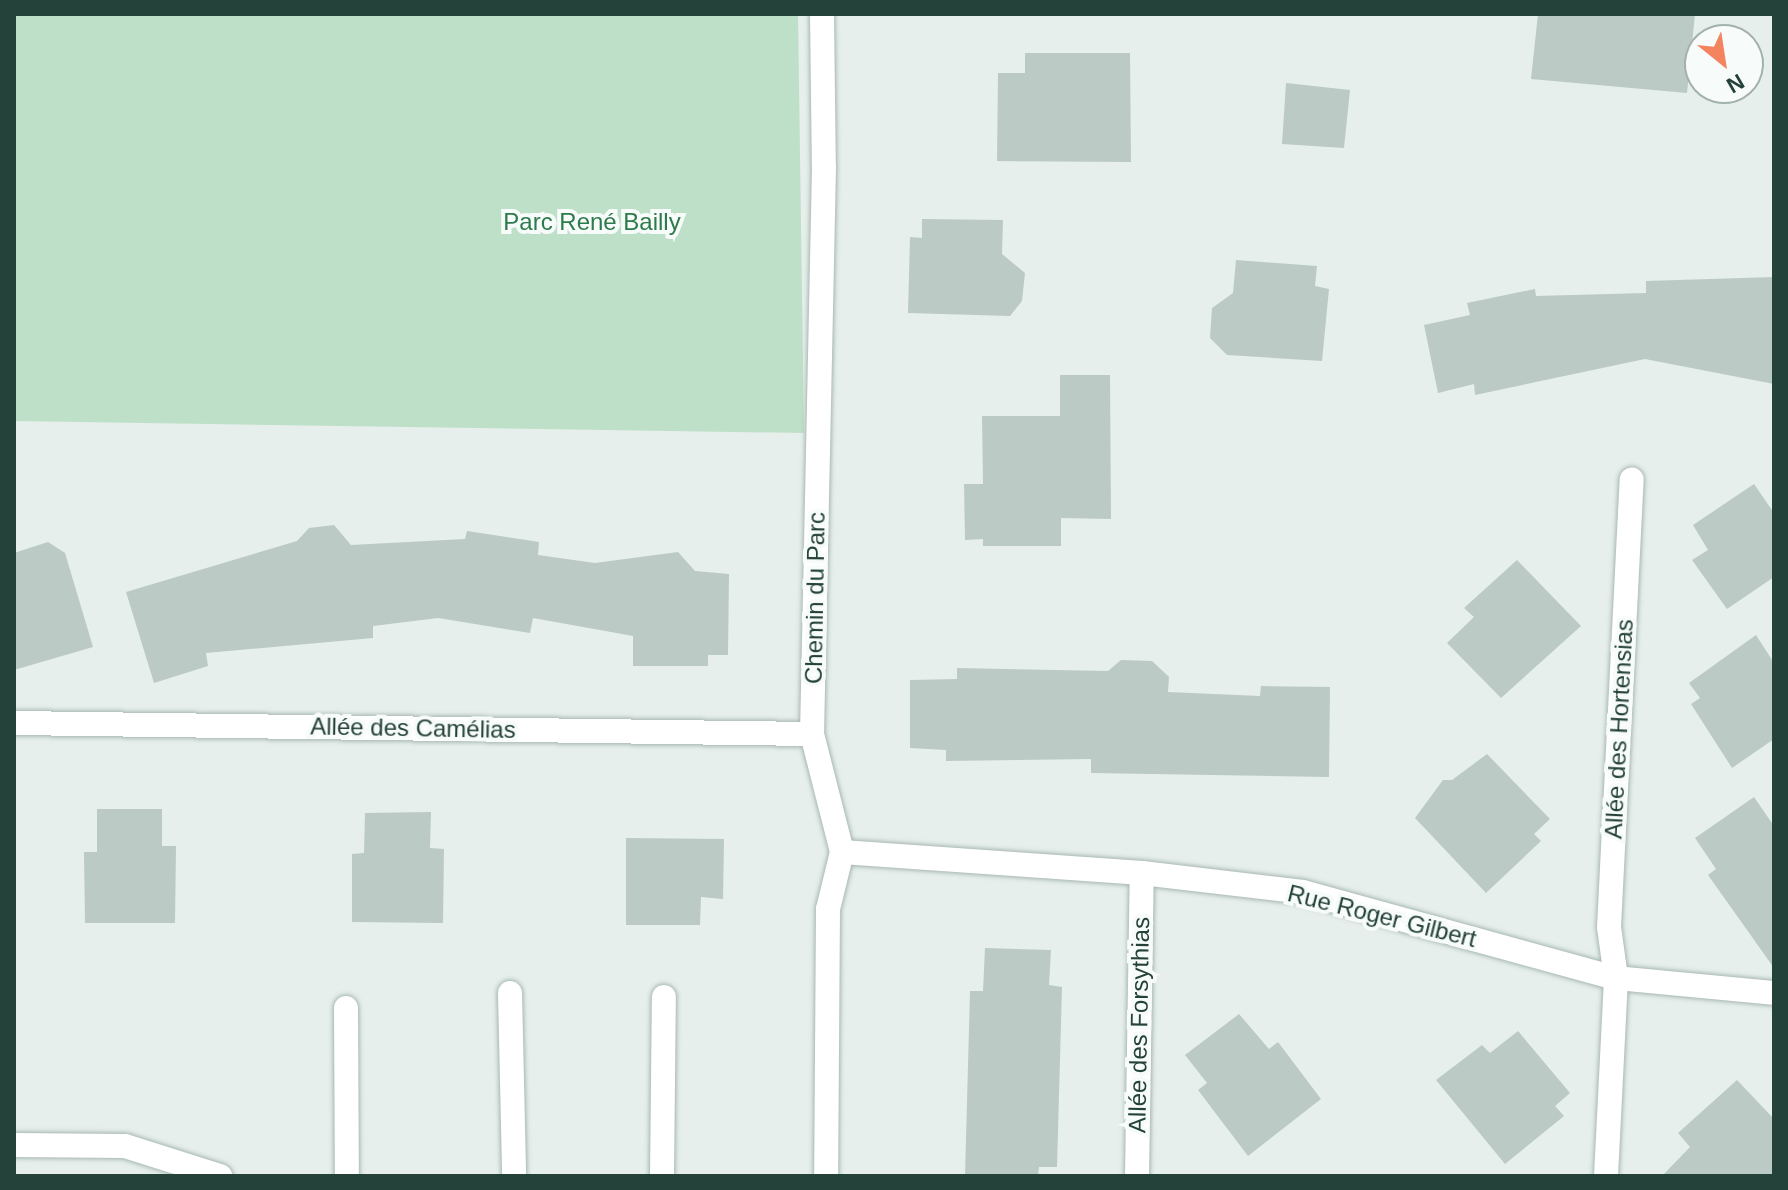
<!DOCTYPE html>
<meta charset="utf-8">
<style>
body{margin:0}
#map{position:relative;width:1788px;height:1190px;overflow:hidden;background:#e6efeb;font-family:Helvetica,sans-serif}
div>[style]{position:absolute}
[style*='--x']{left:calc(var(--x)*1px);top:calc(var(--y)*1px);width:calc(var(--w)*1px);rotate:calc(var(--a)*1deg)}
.green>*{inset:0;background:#bfe0c8}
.building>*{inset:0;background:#bbcac4}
.roads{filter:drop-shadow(0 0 2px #a8b8b2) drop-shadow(0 0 2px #a8b8b2)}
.lane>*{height:24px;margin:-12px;padding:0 12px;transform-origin:12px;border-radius:12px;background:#fff}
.street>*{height:24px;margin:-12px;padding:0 12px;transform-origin:12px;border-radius:12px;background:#fff}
span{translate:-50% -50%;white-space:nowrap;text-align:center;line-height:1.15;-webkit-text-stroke:8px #f7fbf9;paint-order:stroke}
.park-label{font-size:24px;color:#2d7a4b}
.street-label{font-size:24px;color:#24423a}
.frame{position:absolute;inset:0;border:16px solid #24423a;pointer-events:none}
.north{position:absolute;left:1684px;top:24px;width:80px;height:80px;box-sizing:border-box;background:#f7fbf9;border:2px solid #a3b1ad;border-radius:50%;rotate:150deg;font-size:22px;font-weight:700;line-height:32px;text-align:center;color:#24423a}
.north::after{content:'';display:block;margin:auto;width:28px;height:36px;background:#f4845f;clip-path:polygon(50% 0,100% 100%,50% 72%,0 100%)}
</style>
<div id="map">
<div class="green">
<i style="clip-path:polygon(14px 14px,798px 14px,804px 433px,14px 421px)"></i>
</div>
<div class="building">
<i style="clip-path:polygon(1538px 14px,1695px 14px,1687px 93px,1531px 79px)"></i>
<i style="clip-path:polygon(1025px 53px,1130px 53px,1131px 162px,997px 161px,998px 73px,1025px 73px)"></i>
<i style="clip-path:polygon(1286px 83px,1350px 90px,1344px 148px,1282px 144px)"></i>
<i style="clip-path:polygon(922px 219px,1003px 220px,1002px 254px,1025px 273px,1022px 301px,1010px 316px,908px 313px,910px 237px,922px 238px)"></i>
<i style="clip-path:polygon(1236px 260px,1317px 266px,1315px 286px,1329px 289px,1322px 361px,1227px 355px,1210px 338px,1212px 308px,1233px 293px)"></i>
<i style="clip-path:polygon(1774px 277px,1774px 384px,1645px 359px,1475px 395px,1474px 384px,1438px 393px,1424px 325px,1470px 315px,1467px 303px,1535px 289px,1536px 296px,1646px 293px,1646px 281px)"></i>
<i style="clip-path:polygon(1060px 375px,1110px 375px,1111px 519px,1061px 518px,1061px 546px,983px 546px,983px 539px,965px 540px,964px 484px,983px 484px,982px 416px,1060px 416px)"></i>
<i style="clip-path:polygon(1754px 484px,1774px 513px,1774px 577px,1727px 609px,1692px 560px,1708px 550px,1693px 525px)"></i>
<i style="clip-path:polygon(334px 525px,351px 545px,465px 539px,467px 531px,539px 542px,538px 555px,595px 563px,678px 552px,695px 571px,729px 574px,728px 655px,708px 655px,708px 666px,633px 666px,633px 636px,533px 618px,530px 633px,438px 618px,373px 626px,373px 638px,206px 653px,208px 666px,154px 683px,126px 592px,297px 541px,309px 528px)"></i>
<i style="clip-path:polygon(48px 542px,65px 553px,93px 647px,14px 670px,14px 553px)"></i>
<i style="clip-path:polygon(1517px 560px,1581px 626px,1501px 698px,1447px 643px,1474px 617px,1464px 608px)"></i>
<i style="clip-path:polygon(1756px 635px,1774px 663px,1774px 739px,1732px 768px,1691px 704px,1700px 698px,1689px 683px)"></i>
<i style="clip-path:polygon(1121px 660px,1152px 661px,1169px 677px,1168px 692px,1260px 696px,1261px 686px,1330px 687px,1329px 777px,1091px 773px,1091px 759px,946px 761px,946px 750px,910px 748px,910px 680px,957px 679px,957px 668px,1108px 671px)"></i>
<i style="clip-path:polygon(1487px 754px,1550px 819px,1534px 834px,1541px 841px,1486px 893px,1415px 818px,1443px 780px,1452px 780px)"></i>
<i style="clip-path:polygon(1754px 797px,1774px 826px,1774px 968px,1708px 875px,1716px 869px,1695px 838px)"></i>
<i style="clip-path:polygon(97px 809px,162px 809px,162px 846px,176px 846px,175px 923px,85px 923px,84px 852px,97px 852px)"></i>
<i style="clip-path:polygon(431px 812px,430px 848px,444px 849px,443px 923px,352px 922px,352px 854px,364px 853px,365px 813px)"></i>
<i style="clip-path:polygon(626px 838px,724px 839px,723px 899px,701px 897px,700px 925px,626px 925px)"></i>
<i style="clip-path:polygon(985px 948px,1051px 950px,1049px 985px,1062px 987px,1057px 1167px,1039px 1167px,1038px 1176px,965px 1176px,970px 991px,983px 991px)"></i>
<i style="clip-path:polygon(1239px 1014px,1269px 1049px,1278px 1042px,1321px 1099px,1248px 1156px,1198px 1090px,1207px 1083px,1185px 1055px)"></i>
<i style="clip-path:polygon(1518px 1031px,1570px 1093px,1555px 1106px,1564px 1116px,1505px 1164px,1436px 1080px,1482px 1045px,1490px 1053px)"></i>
<i style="clip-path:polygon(1737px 1080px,1774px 1119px,1774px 1176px,1662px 1176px,1690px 1147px,1678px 1133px)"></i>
</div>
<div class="roads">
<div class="lane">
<i style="--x:510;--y:993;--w:183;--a:88.7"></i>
<i style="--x:346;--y:1008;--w:168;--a:89.7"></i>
<i style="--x:14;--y:1145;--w:111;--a:0.5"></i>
<i style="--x:125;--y:1146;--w:100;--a:17.5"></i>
<i style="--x:662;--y:1176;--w:179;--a:-89.4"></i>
</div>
<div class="street">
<i style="--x:822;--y:14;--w:153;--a:89.3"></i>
<i style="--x:824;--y:167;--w:567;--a:91.21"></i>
<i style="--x:812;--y:734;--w:122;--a:75.7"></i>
<i style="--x:842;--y:852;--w:59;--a:103.8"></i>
<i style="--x:828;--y:909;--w:267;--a:90.4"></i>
<i style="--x:14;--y:723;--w:798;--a:0.79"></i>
<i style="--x:842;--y:852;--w:301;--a:4"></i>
<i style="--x:1142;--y:873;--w:162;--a:6.7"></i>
<i style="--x:1303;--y:892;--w:325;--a:15.4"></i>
<i style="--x:1616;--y:978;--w:159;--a:5.4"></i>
<i style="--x:1137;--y:1176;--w:303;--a:-89.1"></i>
<i style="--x:1606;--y:1176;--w:198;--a:-87.1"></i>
<i style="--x:1616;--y:978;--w:51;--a:-97.8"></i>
<i style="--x:1609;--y:927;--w:448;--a:-87.1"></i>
</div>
</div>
<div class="park-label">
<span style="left:592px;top:222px">Parc René Bailly</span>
</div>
<div class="street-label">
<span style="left:815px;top:598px;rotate:-89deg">Chemin du Parc</span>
<span style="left:413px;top:728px;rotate:1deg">Allée des Camélias</span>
<span style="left:1619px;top:729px;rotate:-87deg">Allée des Hortensias</span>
<span style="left:1382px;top:916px;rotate:14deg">Rue Roger Gilbert</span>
<span style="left:1139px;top:1025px;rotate:-89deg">Allée des Forsythias</span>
</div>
<div class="frame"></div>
<div class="north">N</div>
</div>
